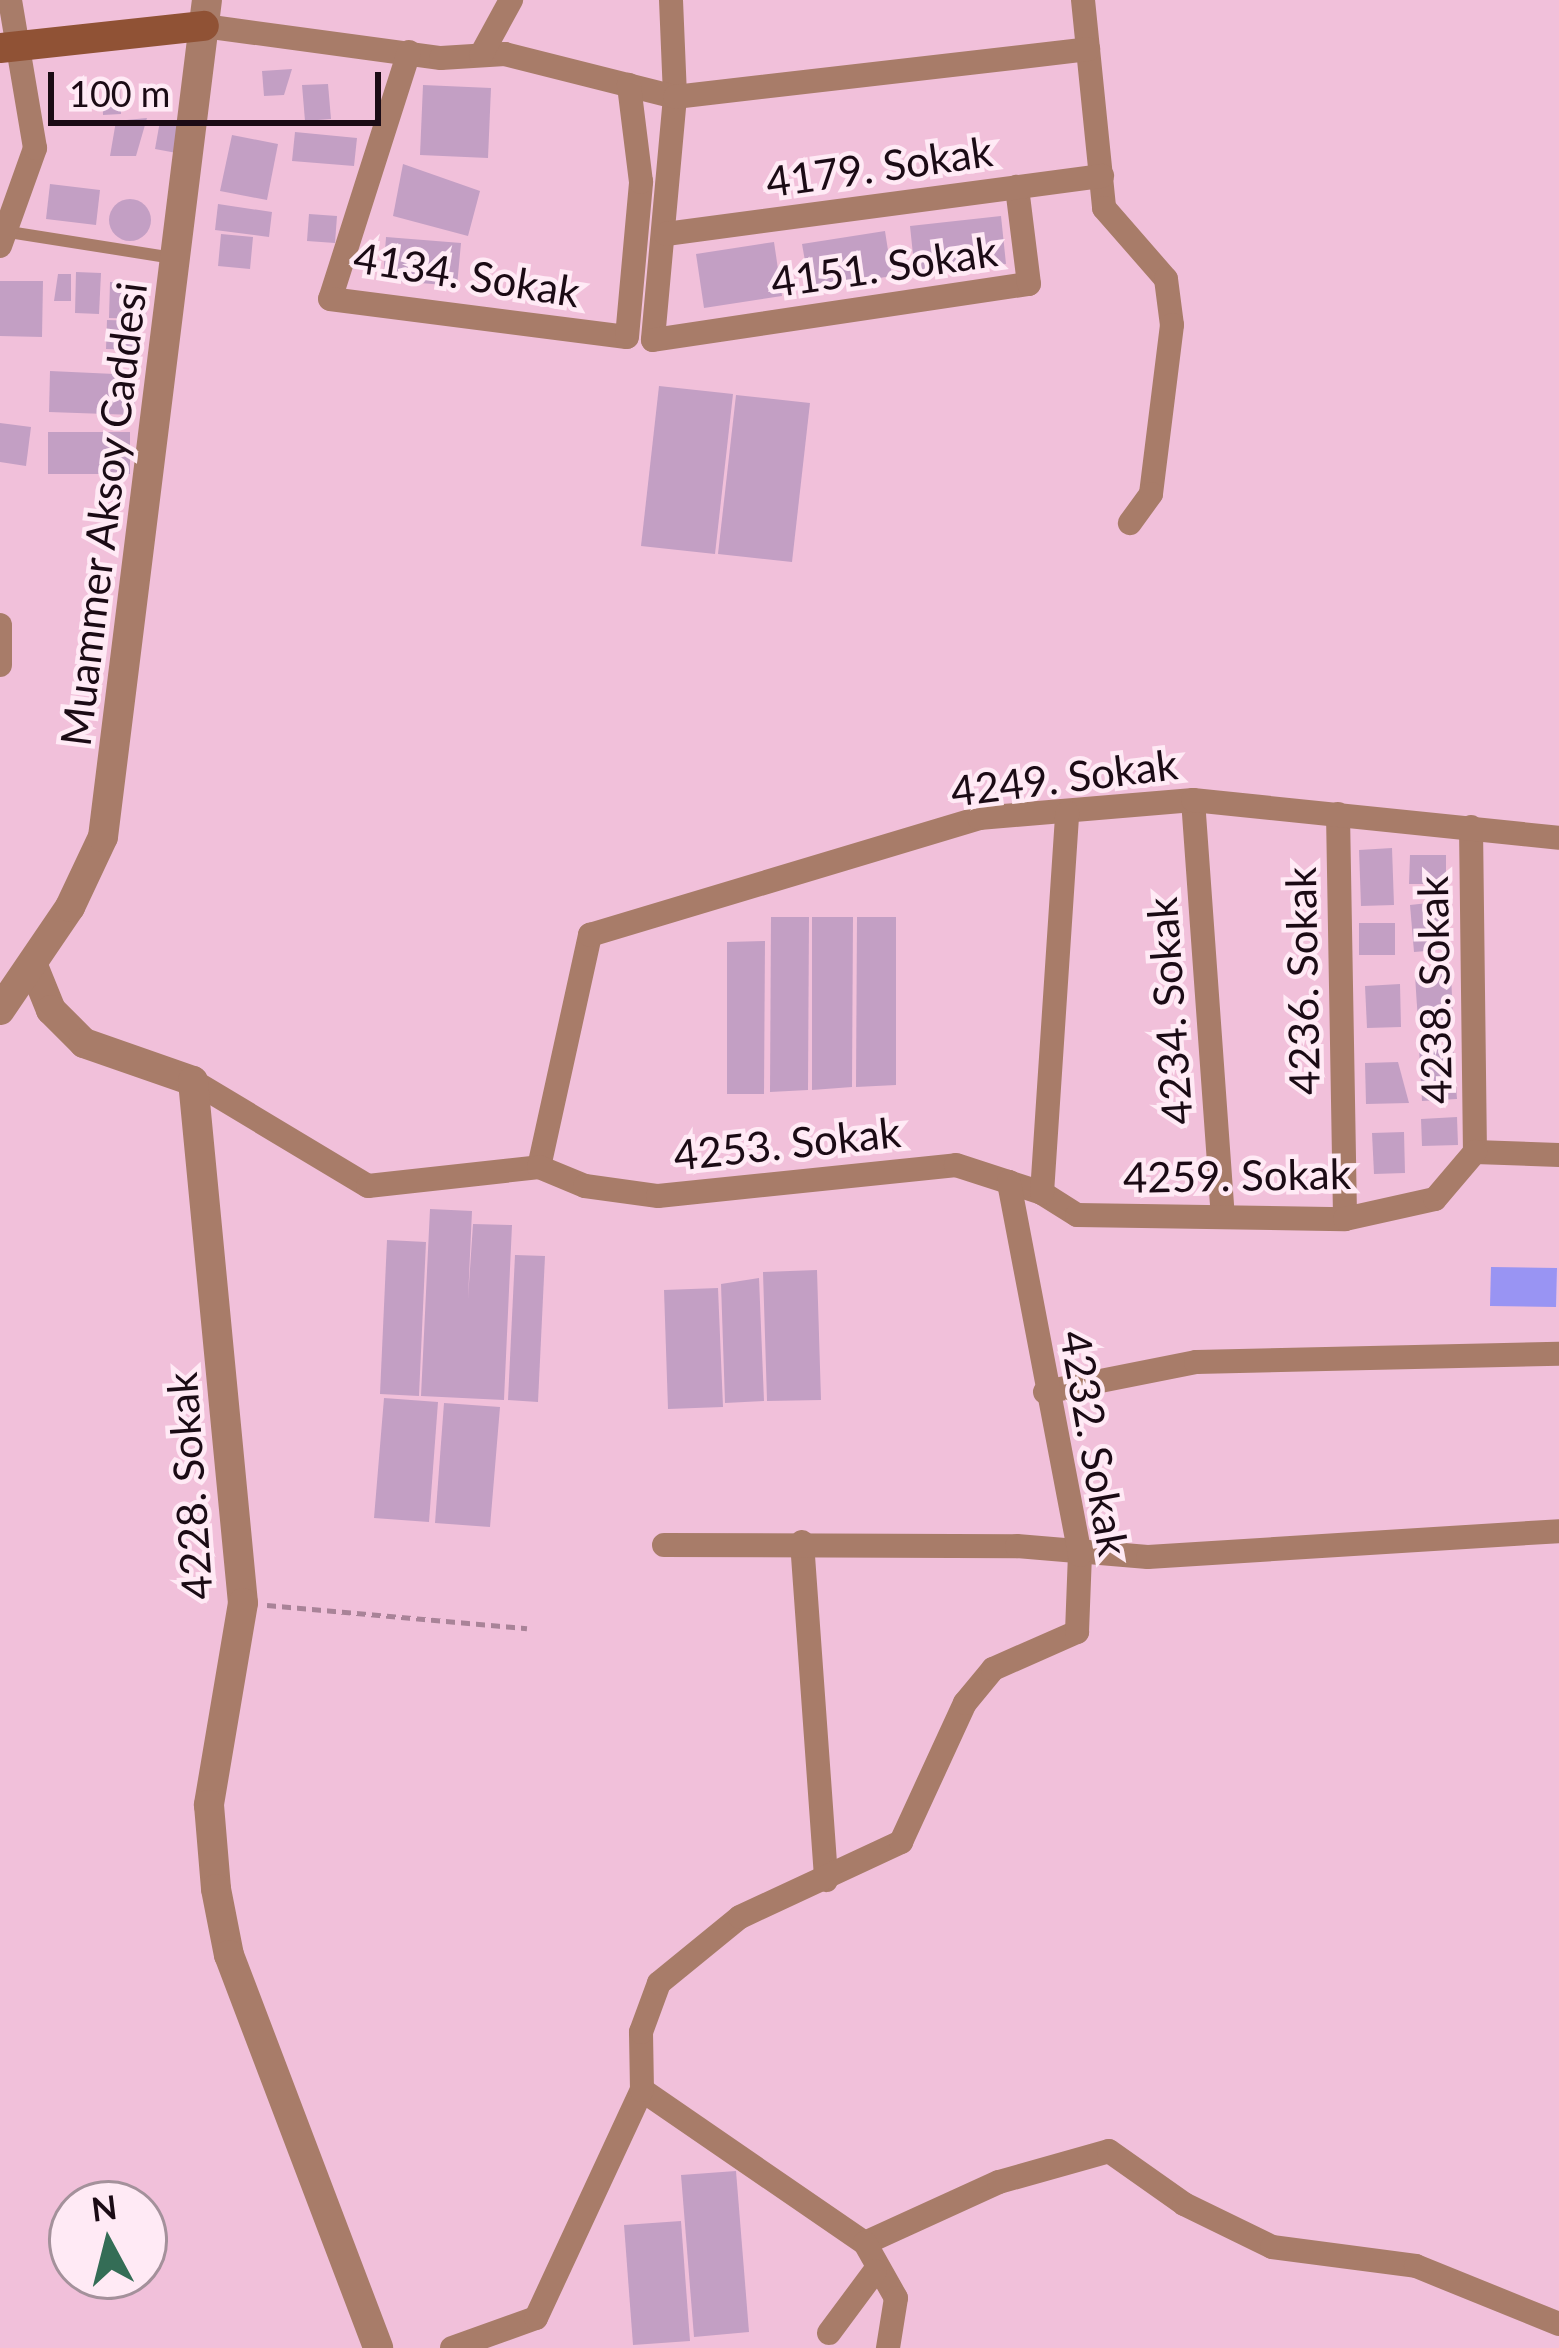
<!DOCTYPE html>
<style>
body{margin:0}
#map{position:relative;width:1559px;height:2348px;overflow:hidden;background:#f1c0da;font-family:Lato,sans-serif}
div>[style]{position:absolute}
[style*='--x']{left:calc(var(--x)*1px);top:calc(var(--y)*1px);width:calc(var(--w)*1px);rotate:calc(var(--a)*1deg)}
.water>*{inset:0;background:#9994f3}
.building>*{inset:0;background:#c39fc4}
.round{border-radius:50%}
.path>*{height:4.5px;margin-top:-2.25px;transform-origin:0;background:repeating-linear-gradient(90deg,#a98398 0 9px,transparent 0 15px)}
.service>*{height:12px;margin:-6px;padding:0 6px;transform-origin:6px;border-radius:6px;background:#a87c69}
.minor>*{height:24px;margin:-12px;padding:0 12px;transform-origin:12px;border-radius:12px;background:#a87c69}
.tertiary>*{height:30px;margin:-15px;padding:0 15px;transform-origin:15px;border-radius:15px;background:#a87c69}
.secondary>*{height:30px;margin:-15px;padding:0 15px;transform-origin:15px;border-radius:15px;background:#905235}
span{translate:-50% -50%;white-space:nowrap;text-align:center;line-height:1.15;-webkit-text-stroke:9px #ffeaf5;paint-order:stroke}
.street-label{font-size:42px;color:#1b0b15}
.north{position:absolute;left:48px;top:2180px;width:120px;height:120px;box-sizing:border-box;background:#ffeaf5;border:3px solid #a4919b;border-radius:50%;rotate:353deg;font-size:33px;font-weight:700;line-height:48px;text-align:center;color:#1b0b15}
.north::after{content:'';display:block;margin:auto;width:42px;height:54px;background:#346d56;clip-path:polygon(50% 0,100% 100%,50% 72%,0 100%)}
.scale{position:absolute;left:48px;top:72px;width:333px;height:54px;box-sizing:border-box;border:6px solid #1b0b15;border-top:0;padding-left:15px;font-size:36px;line-height:42px;white-space:nowrap;color:#1b0b15;-webkit-text-stroke:9px #ffeaf5;paint-order:stroke}
</style>
<div id="map">
<div class="water">
<i style="clip-path:polygon(1491px 1267px,1557px 1268px,1556px 1307px,1490px 1306px)"></i>
</div>
<div class="building">
<i style="clip-path:polygon(292px 69px,284px 95px,264px 96px,262px 71px)"></i>
<i style="clip-path:polygon(120px 81px,121px 114px,103px 115px,102px 82px)"></i>
<i style="clip-path:polygon(328px 84px,331px 119px,305px 121px,302px 85px)"></i>
<i style="clip-path:polygon(423px 85px,491px 88px,488px 158px,420px 155px)"></i>
<i style="clip-path:polygon(147px 118px,136px 156px,110px 156px,116px 121px)"></i>
<i style="clip-path:polygon(160px 121px,188px 126px,182px 154px,155px 149px)"></i>
<i style="clip-path:polygon(295px 132px,357px 138px,354px 166px,292px 161px)"></i>
<i style="clip-path:polygon(232px 135px,278px 144px,267px 200px,220px 191px)"></i>
<i style="clip-path:polygon(403px 164px,480px 191px,468px 236px,393px 216px)"></i>
<i style="clip-path:polygon(50px 184px,100px 190px,96px 225px,46px 219px)"></i>
<i class="round" style="left:109px;top:199px;width:42px;height:42px"></i>
<i style="clip-path:polygon(218px 204px,272px 212px,269px 237px,215px 230px)"></i>
<i style="clip-path:polygon(309px 214px,337px 216px,335px 243px,307px 241px)"></i>
<i style="clip-path:polygon(1001px 216px,1006px 264px,915px 274px,910px 226px)"></i>
<i style="clip-path:polygon(885px 231px,892px 276px,810px 289px,802px 244px)"></i>
<i style="clip-path:polygon(221px 234px,253px 237px,250px 269px,218px 266px)"></i>
<i style="clip-path:polygon(386px 237px,461px 243px,457px 286px,383px 280px)"></i>
<i style="clip-path:polygon(774px 242px,782px 296px,704px 308px,696px 254px)"></i>
<i style="clip-path:polygon(76px 272px,101px 273px,99px 314px,75px 313px)"></i>
<i style="clip-path:polygon(58px 274px,71px 274px,71px 301px,54px 301px)"></i>
<i style="clip-path:polygon(0 281px,43px 281px,42px 337px,0 336px)"></i>
<i style="clip-path:polygon(110px 282px,147px 283px,146px 319px,109px 318px)"></i>
<i style="clip-path:polygon(107px 320px,141px 321px,141px 350px,106px 349px)"></i>
<i style="clip-path:polygon(50px 371px,136px 375px,134px 415px,49px 412px)"></i>
<i style="clip-path:polygon(659px 386px,733px 394px,715px 554px,641px 546px)"></i>
<i style="clip-path:polygon(736px 395px,810px 403px,792px 562px,718px 554px)"></i>
<i style="clip-path:polygon(0 423px,31px 427px,26px 466px,0 462px)"></i>
<i style="clip-path:polygon(48px 432px,130px 432px,130px 474px,48px 474px)"></i>
<i style="clip-path:polygon(1392px 848px,1394px 905px,1361px 906px,1359px 850px)"></i>
<i style="clip-path:polygon(1410px 855px,1446px 855px,1446px 884px,1409px 884px)"></i>
<i style="clip-path:polygon(1446px 901px,1450px 949px,1414px 952px,1410px 905px)"></i>
<i style="clip-path:polygon(771px 917px,809px 917px,808px 1090px,770px 1092px)"></i>
<i style="clip-path:polygon(812px 917px,853px 917px,852px 1087px,812px 1090px)"></i>
<i style="clip-path:polygon(857px 917px,896px 917px,896px 1085px,856px 1087px)"></i>
<i style="clip-path:polygon(1359px 923px,1395px 923px,1395px 955px,1359px 955px)"></i>
<i style="clip-path:polygon(765px 941px,764px 1094px,727px 1094px,727px 942px)"></i>
<i style="clip-path:polygon(1451px 973px,1453px 1020px,1418px 1022px,1415px 975px)"></i>
<i style="clip-path:polygon(1400px 984px,1401px 1027px,1367px 1028px,1365px 986px)"></i>
<i style="clip-path:polygon(1453px 1045px,1457px 1099px,1422px 1101px,1419px 1048px)"></i>
<i style="clip-path:polygon(1398px 1062px,1409px 1103px,1366px 1104px,1365px 1063px)"></i>
<i style="clip-path:polygon(1457px 1117px,1458px 1145px,1422px 1146px,1421px 1119px)"></i>
<i style="clip-path:polygon(1404px 1132px,1405px 1173px,1374px 1174px,1372px 1133px)"></i>
<i style="clip-path:polygon(430px 1209px,472px 1211px,468px 1299px,473px 1224px,512px 1225px,504px 1400px,421px 1396px)"></i>
<i style="clip-path:polygon(387px 1240px,426px 1242px,419px 1396px,380px 1394px)"></i>
<i style="clip-path:polygon(515px 1255px,545px 1256px,538px 1402px,508px 1400px)"></i>
<i style="clip-path:polygon(817px 1270px,821px 1400px,767px 1401px,763px 1272px)"></i>
<i style="clip-path:polygon(759px 1278px,764px 1401px,725px 1403px,721px 1284px)"></i>
<i style="clip-path:polygon(718px 1288px,723px 1407px,668px 1409px,664px 1290px)"></i>
<i style="clip-path:polygon(384px 1398px,438px 1402px,429px 1522px,374px 1518px)"></i>
<i style="clip-path:polygon(444px 1403px,500px 1407px,490px 1527px,435px 1523px)"></i>
<i style="clip-path:polygon(736px 2171px,749px 2332px,694px 2337px,681px 2175px)"></i>
<i style="clip-path:polygon(681px 2221px,690px 2341px,633px 2345px,624px 2225px)"></i>
</div>
<div class="path">
<i style="--x:267;--y:1605;--w:261;--a:5.1"></i>
</div>
<div class="service">
<i style="--x:9;--y:232;--w:166;--a:9"></i>
</div>
<div class="minor">
<i style="--x:671;--y:0;--w:97;--a:87.6"></i>
<i style="--x:675;--y:97;--w:244;--a:95.2"></i>
<i style="--x:653;--y:340;--w:380;--a:-8.5"></i>
<i style="--x:1029;--y:284;--w:98;--a:-97.1"></i>
<i style="--x:1083;--y:0;--w:209;--a:84.2"></i>
<i style="--x:1104;--y:208;--w:94;--a:48.9"></i>
<i style="--x:1166;--y:279;--w:46;--a:82.6"></i>
<i style="--x:1172;--y:325;--w:170;--a:97.1"></i>
<i style="--x:1151;--y:494;--w:36;--a:126"></i>
<i style="--x:204;--y:26;--w:239;--a:7.7"></i>
<i style="--x:441;--y:58;--w:64;--a:-3.6"></i>
<i style="--x:505;--y:54;--w:175;--a:14.2"></i>
<i style="--x:675;--y:97;--w:416;--a:-6.6"></i>
<i style="--x:409;--y:52;--w:259;--a:107.7"></i>
<i style="--x:330;--y:299;--w:299;--a:7.3"></i>
<i style="--x:627;--y:337;--w:156;--a:-84.8"></i>
<i style="--x:641;--y:182;--w:98;--a:-97.1"></i>
<i style="--x:481;--y:55;--w:63;--a:-61.4"></i>
<i style="--x:666;--y:234;--w:440;--a:-7.6"></i>
<i style="--x:0;--y:246;--w:104;--a:-70.3"></i>
<i style="--x:35;--y:148;--w:150;--a:-99.6"></i>
<i style="--x:0;--y:625;--w:40;--a:90"></i>
<i style="--x:1193;--y:800;--w:418;--a:85.9"></i>
<i style="--x:1338;--y:814;--w:405;--a:89"></i>
<i style="--x:1471;--y:827;--w:325;--a:89.3"></i>
<i style="--x:193;--y:1081;--w:204;--a:31"></i>
<i style="--x:368;--y:1186;--w:172;--a:-6.3"></i>
<i style="--x:1475;--y:1152;--w:84;--a:2"></i>
<i style="--x:539;--y:1167;--w:238;--a:-77.6"></i>
<i style="--x:590;--y:935;--w:406;--a:-16.7"></i>
<i style="--x:979;--y:818;--w:215;--a:-4.8"></i>
<i style="--x:1193;--y:800;--w:368;--a:5.9"></i>
<i style="--x:539;--y:1167;--w:50;--a:22.4"></i>
<i style="--x:585;--y:1186;--w:74;--a:7.8"></i>
<i style="--x:658;--y:1196;--w:300;--a:-5.9"></i>
<i style="--x:956;--y:1165;--w:90;--a:18"></i>
<i style="--x:1042;--y:1193;--w:41;--a:32.2"></i>
<i style="--x:1077;--y:1215;--w:268;--a:0.9"></i>
<i style="--x:1345;--y:1219;--w:92;--a:-12.5"></i>
<i style="--x:1435;--y:1199;--w:62;--a:-49.6"></i>
<i style="--x:1042;--y:1193;--w:381;--a:-86.2"></i>
<i style="--x:1045;--y:1392;--w:154;--a:-11.2"></i>
<i style="--x:1196;--y:1362;--w:363;--a:-1.3"></i>
<i style="--x:802;--y:1542;--w:339;--a:85.9"></i>
<i style="--x:664;--y:1545;--w:353;--a:0.2"></i>
<i style="--x:1017;--y:1546;--w:131;--a:4.8"></i>
<i style="--x:1148;--y:1557;--w:412;--a:-3.6"></i>
<i style="--x:642;--y:2090;--w:270;--a:34.5"></i>
<i style="--x:865;--y:2243;--w:147;--a:-24.5"></i>
<i style="--x:999;--y:2182;--w:114;--a:-15.7"></i>
<i style="--x:1109;--y:2151;--w:92;--a:35.2"></i>
<i style="--x:1184;--y:2204;--w:98;--a:26"></i>
<i style="--x:1272;--y:2247;--w:145;--a:7.5"></i>
<i style="--x:1416;--y:2266;--w:154;--a:22.1"></i>
<i style="--x:865;--y:2243;--w:63;--a:60.6"></i>
<i style="--x:896;--y:2298;--w:51;--a:99.1"></i>
<i style="--x:829;--y:2333;--w:77;--a:-53.4"></i>
<i style="--x:452;--y:2348;--w:89;--a:-19.7"></i>
<i style="--x:536;--y:2318;--w:251;--a:-65.1"></i>
<i style="--x:642;--y:2090;--w:58;--a:-91"></i>
<i style="--x:641;--y:2032;--w:52;--a:-69.8"></i>
<i style="--x:659;--y:1983;--w:104;--a:-39.2"></i>
<i style="--x:740;--y:1917;--w:178;--a:-25"></i>
<i style="--x:901;--y:1842;--w:153;--a:-65.3"></i>
<i style="--x:965;--y:1703;--w:44;--a:-50.5"></i>
<i style="--x:993;--y:1669;--w:92;--a:-23.8"></i>
<i style="--x:1077;--y:1632;--w:77;--a:-87.8"></i>
<i style="--x:1080;--y:1555;--w:380;--a:-100.8"></i>
</div>
<div class="tertiary">
<i style="--x:34;--y:968;--w:45;--a:68"></i>
<i style="--x:51;--y:1010;--w:47;--a:45"></i>
<i style="--x:84;--y:1043;--w:115;--a:19.2"></i>
<i style="--x:193;--y:1081;--w:524;--a:84.53"></i>
<i style="--x:243;--y:1603;--w:205;--a:99.6"></i>
<i style="--x:209;--y:1805;--w:84;--a:85.2"></i>
<i style="--x:216;--y:1889;--w:67;--a:78.9"></i>
<i style="--x:229;--y:1955;--w:420;--a:69.2"></i>
<i style="--x:0;--y:1010;--w:125;--a:-55.8"></i>
<i style="--x:70;--y:907;--w:77;--a:-64.8"></i>
<i style="--x:103;--y:837;--w:843;--a:-82.92"></i>
</div>
<div class="secondary">
<i style="--x:0;--y:48;--w:205;--a:-6.2"></i>
</div>
<div class="street-label">
<span style="left:879px;top:166px;rotate:-8deg">4179. Sokak</span>
<span style="left:884px;top:266px;rotate:-8deg">4151. Sokak</span>
<span style="left:467px;top:274px;rotate:9deg">4134. Sokak</span>
<span style="left:103px;top:514px;rotate:-83deg">Muammer Aksoy Caddesi</span>
<span style="left:1064px;top:777px;rotate:-7deg">4249. Sokak</span>
<span style="left:1302px;top:981px;rotate:-91deg">4236. Sokak</span>
<span style="left:1434px;top:990px;rotate:-91deg">4238. Sokak</span>
<span style="left:1169px;top:1011px;rotate:-94deg">4234. Sokak</span>
<span style="left:787px;top:1143px;rotate:-6deg">4253. Sokak</span>
<span style="left:1237px;top:1175px;rotate:-1deg">4259. Sokak</span>
<span style="left:1095px;top:1443px;rotate:80deg">4232. Sokak</span>
<span style="left:189px;top:1486px;rotate:-94deg">4228. Sokak</span>
</div>
<div class="north">N</div>
<div class="scale">100 m</div>
</div>
